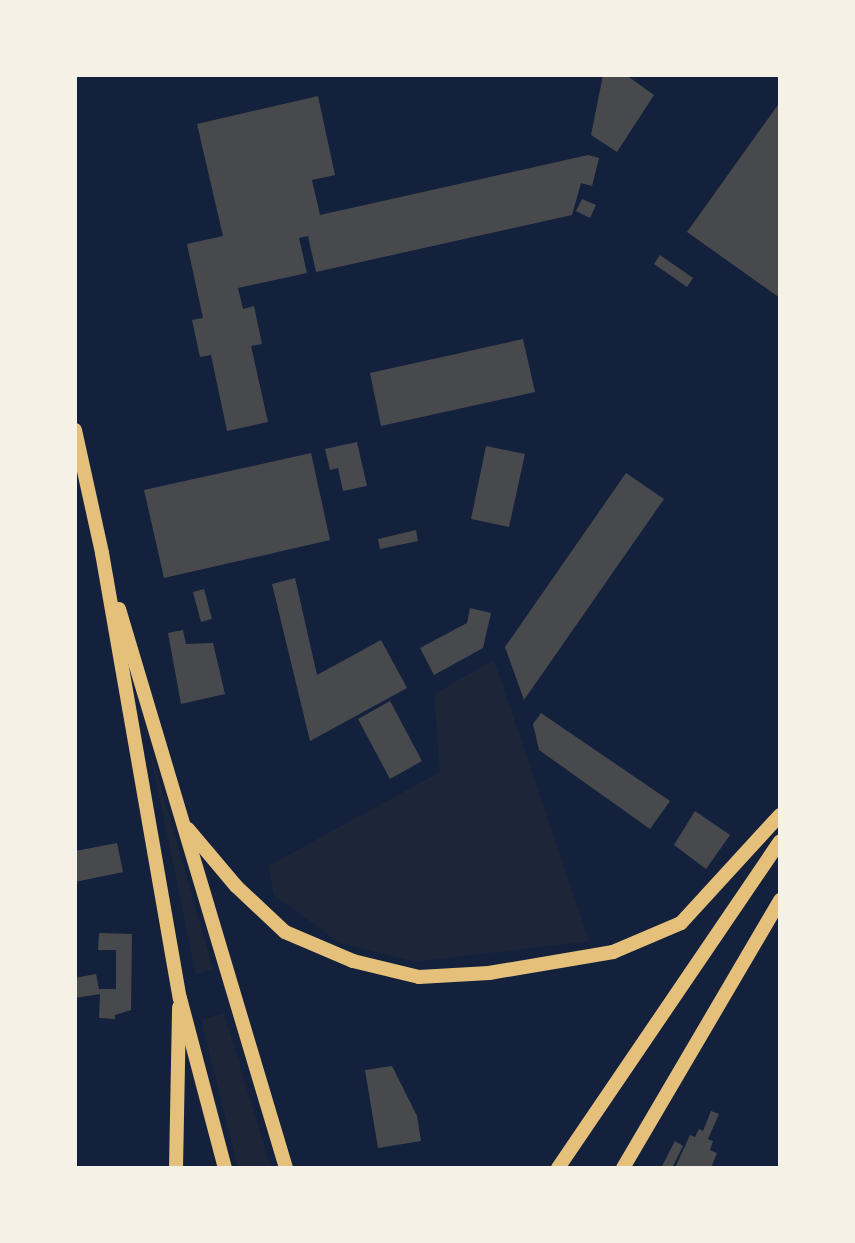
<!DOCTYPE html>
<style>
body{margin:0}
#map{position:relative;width:855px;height:1243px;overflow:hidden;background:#14213d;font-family:"Titillium Web",sans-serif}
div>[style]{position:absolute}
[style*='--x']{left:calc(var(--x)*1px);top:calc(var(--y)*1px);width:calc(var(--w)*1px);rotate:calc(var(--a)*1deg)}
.green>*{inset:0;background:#1d2539}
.building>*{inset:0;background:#48494c}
.secondary>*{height:14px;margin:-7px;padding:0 7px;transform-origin:7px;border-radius:7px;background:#e5c07b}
span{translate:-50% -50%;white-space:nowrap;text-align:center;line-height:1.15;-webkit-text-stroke:7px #f6f1e7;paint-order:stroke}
.frame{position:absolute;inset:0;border:77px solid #f6f1e7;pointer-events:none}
</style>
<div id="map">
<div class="green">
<i style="clip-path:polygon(494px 660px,589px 941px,415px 962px,340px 943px,274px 895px,268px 866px,440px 772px,434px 694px)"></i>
<i style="clip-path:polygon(149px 746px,213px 969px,196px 975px)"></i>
<i style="clip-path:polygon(224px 1013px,271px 1168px,238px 1168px,201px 1020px)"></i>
</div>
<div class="building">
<i style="clip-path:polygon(603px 75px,626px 75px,654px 95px,617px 152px,591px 135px)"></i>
<i style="clip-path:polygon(318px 96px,335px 175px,312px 180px,320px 215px,588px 155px,599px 158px,592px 186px,581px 183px,572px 215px,316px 272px,308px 236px,299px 238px,307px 273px,238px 288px,243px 309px,254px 306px,262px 344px,251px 346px,268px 422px,227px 431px,211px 355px,200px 357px,192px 320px,203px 318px,187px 244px,223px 236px,197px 124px)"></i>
<i style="clip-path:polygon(780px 102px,780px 298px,687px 232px)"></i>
<i style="clip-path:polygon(582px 199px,596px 205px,590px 218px,576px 211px)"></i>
<i style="clip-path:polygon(660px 255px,693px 278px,687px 287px,654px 264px)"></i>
<i style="clip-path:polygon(523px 339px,535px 392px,381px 426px,370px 373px)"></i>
<i style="clip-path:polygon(357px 442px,367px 486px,343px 491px,338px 468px,330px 470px,325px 449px)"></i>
<i style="clip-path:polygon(486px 446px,525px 454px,509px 527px,471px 519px)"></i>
<i style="clip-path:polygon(311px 453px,330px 540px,164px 578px,144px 490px)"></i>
<i style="clip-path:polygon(626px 473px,664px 499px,524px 700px,505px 647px)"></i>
<i style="clip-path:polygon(416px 530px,418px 541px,380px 549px,378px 539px)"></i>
<i style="clip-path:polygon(295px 578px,317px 675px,381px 640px,407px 688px,310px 741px,272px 584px)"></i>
<i style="clip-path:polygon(204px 589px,212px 619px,201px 622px,193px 592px)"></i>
<i style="clip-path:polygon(470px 608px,491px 613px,483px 648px,434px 675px,420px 648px,467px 623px)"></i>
<i style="clip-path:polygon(183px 630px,186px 644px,213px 643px,225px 694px,181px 704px,168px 633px)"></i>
<i style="clip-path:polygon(390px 701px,422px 761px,390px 779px,358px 719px)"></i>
<i style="clip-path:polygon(541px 713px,670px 801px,650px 829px,539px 750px,533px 724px)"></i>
<i style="clip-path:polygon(695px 811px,730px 835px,706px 869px,674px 845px)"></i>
<i style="clip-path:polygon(117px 843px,123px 872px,75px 882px,75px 851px)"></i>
<i style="clip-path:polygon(99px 933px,132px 934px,131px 1010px,115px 1015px,115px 1019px,99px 1018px,100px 994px,75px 998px,75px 978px,96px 974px,99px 989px,116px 989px,116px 950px,98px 950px)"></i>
<i style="clip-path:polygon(392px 1066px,417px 1116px,421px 1141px,378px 1148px,365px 1070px)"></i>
<i style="clip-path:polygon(711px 1111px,719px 1114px,708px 1139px,713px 1141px,710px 1150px,717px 1153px,711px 1168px,675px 1168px,690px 1135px,695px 1137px,699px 1129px,703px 1131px)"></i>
<i style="clip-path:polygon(675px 1141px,683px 1146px,672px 1168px,661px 1168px)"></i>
</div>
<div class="secondary">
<i style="--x:75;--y:430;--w:126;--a:77.6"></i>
<i style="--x:102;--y:553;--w:452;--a:80.1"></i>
<i style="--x:180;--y:998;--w:176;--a:75.2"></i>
<i style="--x:119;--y:609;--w:583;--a:73.37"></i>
<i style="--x:188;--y:829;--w:75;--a:49.9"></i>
<i style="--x:236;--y:886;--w:67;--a:43.2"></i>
<i style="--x:285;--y:932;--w:74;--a:23.1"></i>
<i style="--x:353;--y:961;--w:68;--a:13.6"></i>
<i style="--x:419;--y:977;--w:70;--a:-3.3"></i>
<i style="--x:489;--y:973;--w:126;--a:-9.6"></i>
<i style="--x:613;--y:952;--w:74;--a:-23.1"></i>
<i style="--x:681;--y:923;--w:147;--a:-47.5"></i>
<i style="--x:176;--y:1168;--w:161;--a:-88.9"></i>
<i style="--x:558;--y:1168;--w:395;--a:-55.8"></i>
<i style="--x:623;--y:1168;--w:311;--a:-59.6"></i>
</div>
<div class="frame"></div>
</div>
